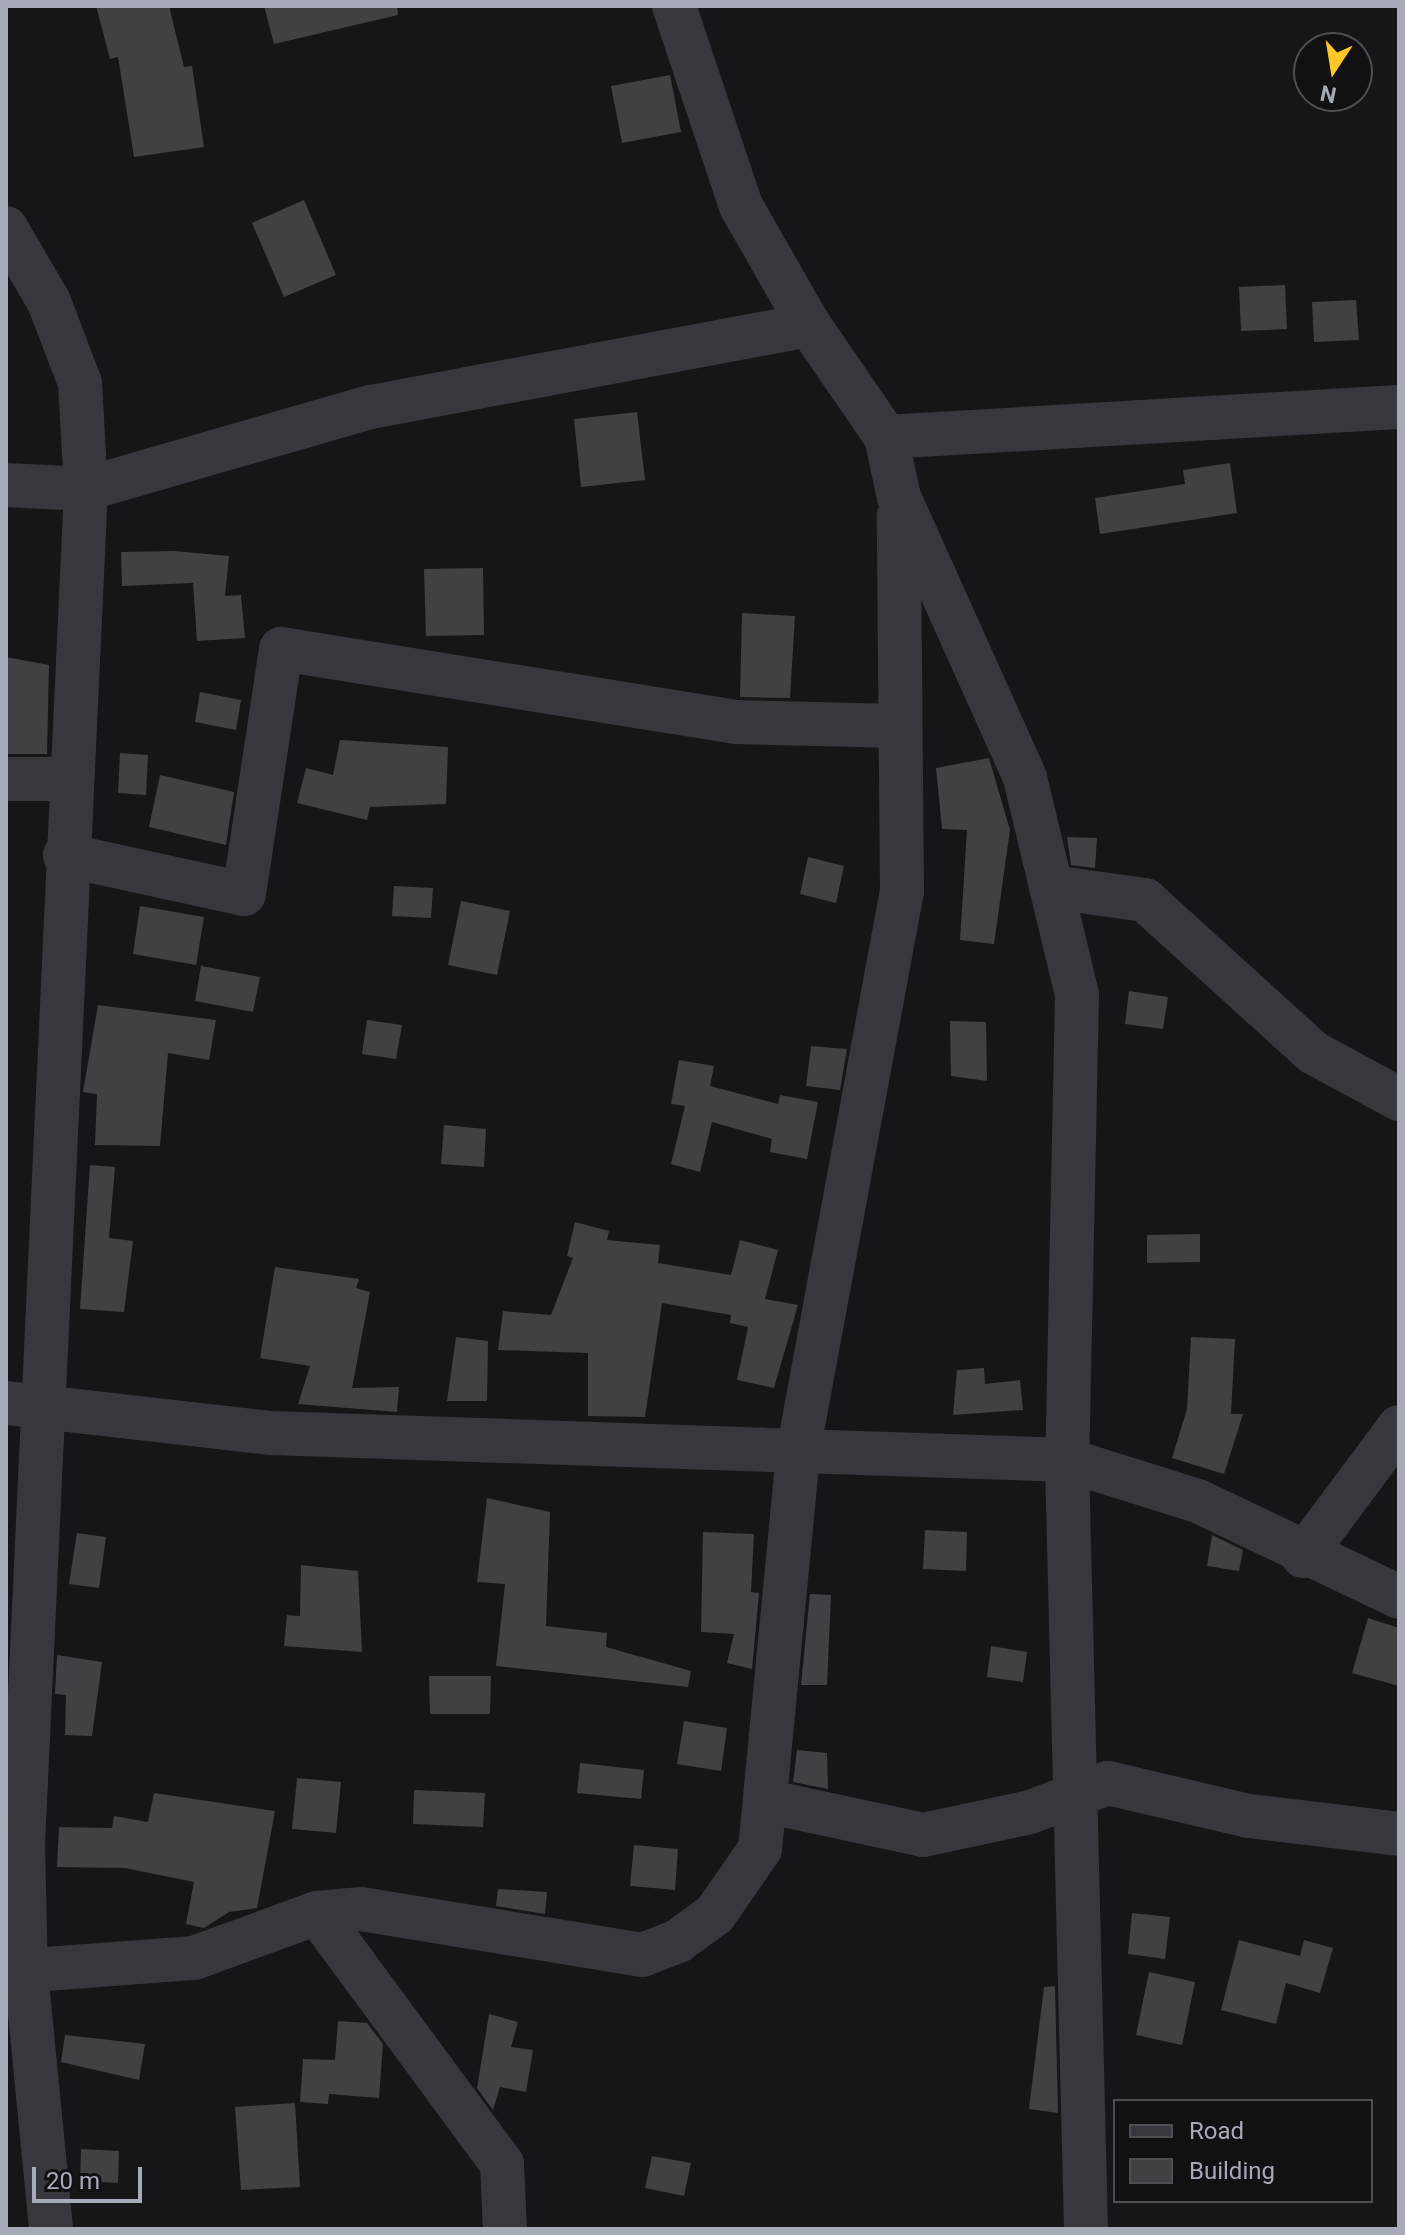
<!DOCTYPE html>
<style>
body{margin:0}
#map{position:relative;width:1405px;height:2235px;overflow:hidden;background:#161618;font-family:Roboto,sans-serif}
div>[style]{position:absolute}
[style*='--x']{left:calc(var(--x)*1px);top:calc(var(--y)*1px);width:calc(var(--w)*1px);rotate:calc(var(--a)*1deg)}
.building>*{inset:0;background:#404045}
.minor>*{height:44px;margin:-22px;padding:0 22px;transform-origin:22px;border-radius:22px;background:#37373e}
span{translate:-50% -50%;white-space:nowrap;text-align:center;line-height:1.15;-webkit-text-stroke:7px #111113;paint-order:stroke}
.frame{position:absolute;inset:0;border:8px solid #a7abb9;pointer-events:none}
.legend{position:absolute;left:1113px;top:2099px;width:260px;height:104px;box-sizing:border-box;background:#111113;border:2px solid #4d4f55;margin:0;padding:10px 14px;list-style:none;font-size:24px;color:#a7abb9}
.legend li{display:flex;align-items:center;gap:16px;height:40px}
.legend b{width:40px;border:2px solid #4d4f55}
.north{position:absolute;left:1293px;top:32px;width:80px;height:80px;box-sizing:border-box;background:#111113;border:2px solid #4d4f55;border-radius:50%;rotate:192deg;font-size:22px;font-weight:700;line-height:32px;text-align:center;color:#a7abb9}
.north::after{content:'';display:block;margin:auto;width:28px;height:36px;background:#ffc827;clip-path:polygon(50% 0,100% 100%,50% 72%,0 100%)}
.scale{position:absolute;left:32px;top:2167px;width:110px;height:36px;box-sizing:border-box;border:4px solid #a7abb9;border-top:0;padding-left:10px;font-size:24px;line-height:28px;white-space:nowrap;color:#a7abb9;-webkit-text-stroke:6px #111113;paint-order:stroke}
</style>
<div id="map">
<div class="building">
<i style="clip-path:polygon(96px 6px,169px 6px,184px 67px,192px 66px,204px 147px,134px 157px,118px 57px,110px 59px)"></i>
<i style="clip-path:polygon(264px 6px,397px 6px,398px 15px,274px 44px)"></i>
<i style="clip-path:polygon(670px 75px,681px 132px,622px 143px,611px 86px)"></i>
<i style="clip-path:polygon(304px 200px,336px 275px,284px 297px,252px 223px)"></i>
<i style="clip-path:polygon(1285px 285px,1287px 329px,1241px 331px,1239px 287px)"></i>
<i style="clip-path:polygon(1356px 300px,1359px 340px,1314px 342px,1312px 302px)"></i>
<i style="clip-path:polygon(637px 412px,645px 480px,581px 487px,574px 419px)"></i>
<i style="clip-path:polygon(1230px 463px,1237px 513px,1100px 534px,1095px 498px,1185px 484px,1183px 470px)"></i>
<i style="clip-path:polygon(174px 551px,229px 556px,225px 596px,241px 595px,245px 638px,197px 641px,193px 583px,122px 586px,121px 552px)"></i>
<i style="clip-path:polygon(483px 568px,484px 635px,426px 636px,424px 569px)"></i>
<i style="clip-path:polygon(742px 613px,795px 616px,790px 698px,740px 697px)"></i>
<i style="clip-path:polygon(6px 657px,49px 665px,47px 754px,6px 754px)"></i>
<i style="clip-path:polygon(200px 692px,241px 700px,236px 730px,195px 722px)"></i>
<i style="clip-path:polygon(340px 740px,448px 747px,446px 804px,370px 807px,367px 820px,297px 803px,306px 768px,333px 775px)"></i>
<i style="clip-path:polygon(120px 753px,148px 755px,146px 795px,118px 793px)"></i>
<i style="clip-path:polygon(989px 758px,1010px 830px,994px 944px,960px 940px,967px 830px,942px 829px,936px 768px)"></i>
<i style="clip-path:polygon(160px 775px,234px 792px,226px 845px,149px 827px)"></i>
<i style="clip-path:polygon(1067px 837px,1097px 838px,1095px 868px,1071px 865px)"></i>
<i style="clip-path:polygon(808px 857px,844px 866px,836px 903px,800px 894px)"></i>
<i style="clip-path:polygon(394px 886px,433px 888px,431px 918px,392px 916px)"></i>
<i style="clip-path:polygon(461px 901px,510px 911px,497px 975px,448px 965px)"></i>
<i style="clip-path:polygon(140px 906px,204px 917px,196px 965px,133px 954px)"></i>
<i style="clip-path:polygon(201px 966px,260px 977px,253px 1012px,195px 1001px)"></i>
<i style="clip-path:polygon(1129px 991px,1168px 997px,1163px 1029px,1125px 1024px)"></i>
<i style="clip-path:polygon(98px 1005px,216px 1020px,209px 1060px,168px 1053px,160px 1146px,95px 1145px,97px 1094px,83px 1092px)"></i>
<i style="clip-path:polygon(367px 1020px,402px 1025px,396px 1059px,362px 1054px)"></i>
<i style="clip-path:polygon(950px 1021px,986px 1022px,987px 1081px,951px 1076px)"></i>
<i style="clip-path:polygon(811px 1046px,847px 1049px,840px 1090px,806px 1086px)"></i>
<i style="clip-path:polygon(679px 1060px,714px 1066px,710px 1086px,778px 1104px,780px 1095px,818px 1102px,807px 1159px,770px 1152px,772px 1139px,712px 1122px,700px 1172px,671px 1164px,685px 1106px,671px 1104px)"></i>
<i style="clip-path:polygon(444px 1125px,486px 1129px,484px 1167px,441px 1164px)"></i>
<i style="clip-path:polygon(90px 1165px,115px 1167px,109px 1238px,133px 1241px,124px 1312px,80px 1309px)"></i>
<i style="clip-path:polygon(575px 1222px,609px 1231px,607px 1240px,660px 1245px,658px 1263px,731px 1275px,740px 1240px,778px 1250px,765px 1299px,798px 1305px,774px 1388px,737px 1380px,748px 1327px,730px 1323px,731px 1315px,662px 1303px,645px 1417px,588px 1416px,588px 1353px,498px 1350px,503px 1311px,551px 1315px,573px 1258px,567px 1256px)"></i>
<i style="clip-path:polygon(1200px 1234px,1200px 1262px,1147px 1263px,1147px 1235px)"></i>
<i style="clip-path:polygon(275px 1267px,359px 1279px,356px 1288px,370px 1292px,352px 1388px,399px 1387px,397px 1412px,298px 1404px,310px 1366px,260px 1358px)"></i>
<i style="clip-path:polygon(456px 1337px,488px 1341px,487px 1401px,447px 1401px)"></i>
<i style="clip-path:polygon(1191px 1337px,1235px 1339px,1231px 1414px,1243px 1414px,1224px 1474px,1172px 1458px,1187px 1409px)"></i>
<i style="clip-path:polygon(984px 1368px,985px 1384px,1020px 1380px,1023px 1410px,953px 1415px,957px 1370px)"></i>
<i style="clip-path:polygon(487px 1498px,550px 1512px,546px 1626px,607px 1633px,606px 1647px,691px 1671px,688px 1687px,496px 1666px,505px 1584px,477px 1582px)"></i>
<i style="clip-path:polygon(925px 1530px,967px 1532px,966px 1571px,923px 1569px)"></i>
<i style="clip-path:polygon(703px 1532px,754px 1534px,751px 1592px,759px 1593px,752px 1669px,727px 1663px,734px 1634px,701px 1632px)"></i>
<i style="clip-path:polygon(77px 1533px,106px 1537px,99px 1588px,69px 1584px)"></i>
<i style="clip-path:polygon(1212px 1535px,1243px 1550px,1239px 1571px,1207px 1566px)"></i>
<i style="clip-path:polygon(301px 1565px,358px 1571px,362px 1652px,284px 1646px,287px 1615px,300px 1616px)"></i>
<i style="clip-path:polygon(810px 1594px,831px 1595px,827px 1685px,801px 1685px)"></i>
<i style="clip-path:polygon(1368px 1618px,1399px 1628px,1399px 1686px,1352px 1673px)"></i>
<i style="clip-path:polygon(991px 1646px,1027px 1652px,1023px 1682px,987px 1677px)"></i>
<i style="clip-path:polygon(57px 1655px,102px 1662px,92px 1736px,65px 1735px,66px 1695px,55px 1694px)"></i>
<i style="clip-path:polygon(429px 1676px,491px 1676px,490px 1714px,430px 1714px)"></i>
<i style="clip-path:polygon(684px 1721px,727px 1728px,721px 1771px,677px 1764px)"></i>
<i style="clip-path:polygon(797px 1750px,827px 1753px,828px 1789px,793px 1782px)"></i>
<i style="clip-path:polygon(580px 1763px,644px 1770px,641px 1799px,577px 1793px)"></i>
<i style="clip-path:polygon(297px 1778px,341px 1782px,336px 1833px,292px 1829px)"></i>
<i style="clip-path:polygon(414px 1790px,485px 1793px,483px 1827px,413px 1824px)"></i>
<i style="clip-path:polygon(154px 1793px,275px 1811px,257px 1908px,229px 1912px,204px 1928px,186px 1924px,194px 1882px,125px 1868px,57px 1867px,59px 1827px,112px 1828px,114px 1816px,148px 1822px)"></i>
<i style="clip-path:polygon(634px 1845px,678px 1849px,675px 1890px,630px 1886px)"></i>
<i style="clip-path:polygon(498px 1889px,547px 1892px,545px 1914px,496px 1906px)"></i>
<i style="clip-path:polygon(1132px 1913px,1170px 1917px,1165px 1959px,1128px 1954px)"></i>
<i style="clip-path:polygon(1239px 1940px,1300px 1956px,1304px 1940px,1333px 1948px,1320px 1993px,1286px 1983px,1276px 2024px,1221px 2010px)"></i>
<i style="clip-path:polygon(1149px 1972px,1195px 1982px,1182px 2045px,1136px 2035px)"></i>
<i style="clip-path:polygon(1055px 1986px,1058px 2113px,1029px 2109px,1044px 1987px)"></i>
<i style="clip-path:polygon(489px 2014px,518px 2022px,511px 2047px,533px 2050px,526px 2092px,500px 2087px,493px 2110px,477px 2088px)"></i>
<i style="clip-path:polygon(338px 2021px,367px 2023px,383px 2044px,379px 2098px,329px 2094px,328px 2104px,300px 2102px,303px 2059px,335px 2060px)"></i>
<i style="clip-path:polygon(65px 2035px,145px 2044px,139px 2080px,61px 2062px)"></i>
<i style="clip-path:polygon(295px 2103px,300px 2187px,241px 2190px,235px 2107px)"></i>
<i style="clip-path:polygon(81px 2149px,119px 2151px,118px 2183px,80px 2181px)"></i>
<i style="clip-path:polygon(652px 2156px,691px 2163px,684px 2196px,645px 2188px)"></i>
</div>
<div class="minor">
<i style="--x:674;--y:6;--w:211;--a:71.5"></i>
<i style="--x:741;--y:206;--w:137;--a:60.3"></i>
<i style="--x:6;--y:228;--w:86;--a:59.8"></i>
<i style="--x:49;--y:302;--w:87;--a:69.1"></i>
<i style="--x:80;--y:383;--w:106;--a:86.8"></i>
<i style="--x:86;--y:489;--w:1355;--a:92.66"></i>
<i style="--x:23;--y:1843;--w:130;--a:88.7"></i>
<i style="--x:26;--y:1973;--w:257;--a:84.4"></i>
<i style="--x:886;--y:437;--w:514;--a:-3.35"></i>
<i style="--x:6;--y:485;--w:80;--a:2.9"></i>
<i style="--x:86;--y:489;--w:297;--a:-16.1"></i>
<i style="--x:371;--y:407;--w:446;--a:-10.6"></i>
<i style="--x:809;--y:325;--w:136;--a:55.5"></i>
<i style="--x:886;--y:437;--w:61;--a:77.8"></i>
<i style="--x:899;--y:497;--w:308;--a:65.8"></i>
<i style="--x:1025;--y:778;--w:223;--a:76.5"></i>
<i style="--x:1077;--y:995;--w:465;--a:91.2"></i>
<i style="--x:1067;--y:1460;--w:796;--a:-178.06"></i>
<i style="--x:271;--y:1433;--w:267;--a:-173.5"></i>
<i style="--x:6;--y:779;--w:64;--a:0"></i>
<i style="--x:65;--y:855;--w:183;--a:12.3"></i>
<i style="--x:244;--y:894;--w:248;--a:-81.4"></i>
<i style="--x:281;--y:649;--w:461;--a:9.1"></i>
<i style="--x:736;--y:722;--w:164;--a:1.4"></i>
<i style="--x:1051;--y:887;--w:95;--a:7.9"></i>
<i style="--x:1145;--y:900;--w:228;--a:42.2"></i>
<i style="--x:1314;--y:1053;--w:97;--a:28.4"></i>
<i style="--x:1303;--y:1556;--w:161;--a:-53.3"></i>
<i style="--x:765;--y:1801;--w:162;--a:12.1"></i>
<i style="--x:923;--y:1835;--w:109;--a:-12.1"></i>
<i style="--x:1030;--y:1812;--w:83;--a:-20.4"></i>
<i style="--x:1108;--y:1783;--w:145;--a:13.2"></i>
<i style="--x:1249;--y:1816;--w:151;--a:6.8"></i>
<i style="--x:317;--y:1913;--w:312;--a:53.6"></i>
<i style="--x:502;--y:2164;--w:65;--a:87.4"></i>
<i style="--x:6;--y:1972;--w:189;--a:-4.3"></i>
<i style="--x:194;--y:1958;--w:131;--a:-20.1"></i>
<i style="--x:317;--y:1913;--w:44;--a:-5.2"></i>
<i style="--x:361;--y:1909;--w:285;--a:9.3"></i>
<i style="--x:642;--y:1955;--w:39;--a:-21"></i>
<i style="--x:678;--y:1941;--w:46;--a:-36.1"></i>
<i style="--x:715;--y:1914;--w:79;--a:-55.3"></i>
<i style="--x:760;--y:1849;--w:399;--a:-84.5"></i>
<i style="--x:798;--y:1452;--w:571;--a:-79.5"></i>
<i style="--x:902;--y:891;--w:375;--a:-90.5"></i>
<i style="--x:1086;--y:2229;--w:769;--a:-91.42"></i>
<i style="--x:1067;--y:1460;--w:137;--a:17.4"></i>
<i style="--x:1198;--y:1501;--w:223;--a:25.5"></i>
</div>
<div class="frame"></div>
<ul class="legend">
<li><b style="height:10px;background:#37373e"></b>Road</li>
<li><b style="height:22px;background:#404045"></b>Building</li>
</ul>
<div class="north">N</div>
<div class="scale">20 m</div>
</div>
